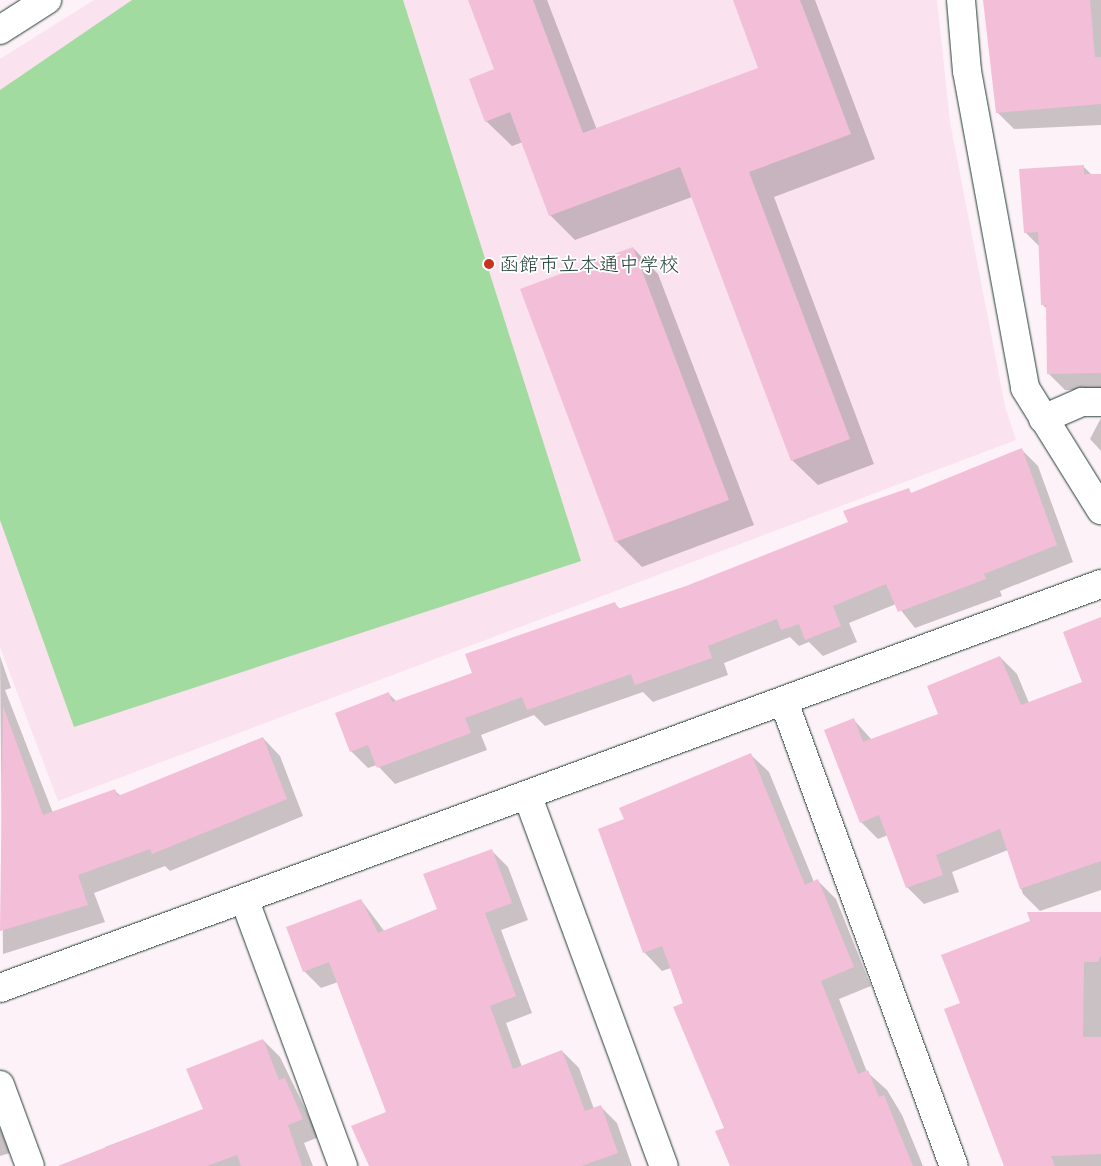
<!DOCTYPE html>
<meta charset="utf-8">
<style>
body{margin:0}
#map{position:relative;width:1101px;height:1166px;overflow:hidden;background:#fdf2f7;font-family:Caveat,"Klee One",sans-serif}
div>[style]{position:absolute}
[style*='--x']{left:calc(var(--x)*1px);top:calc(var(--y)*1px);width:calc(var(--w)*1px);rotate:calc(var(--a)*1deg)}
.built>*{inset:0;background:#fae2ee}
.green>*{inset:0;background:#a2db9f}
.shadow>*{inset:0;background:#0003}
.building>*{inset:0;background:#f3bed8}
.roads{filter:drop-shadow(0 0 1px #1f3d34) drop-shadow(0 0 1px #1f3d34)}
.minor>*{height:28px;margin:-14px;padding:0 14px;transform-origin:14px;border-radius:14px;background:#fff}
.tertiary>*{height:28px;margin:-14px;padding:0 14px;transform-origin:14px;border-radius:14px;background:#fff}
.dots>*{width:14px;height:14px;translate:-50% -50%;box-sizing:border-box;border:2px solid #fff;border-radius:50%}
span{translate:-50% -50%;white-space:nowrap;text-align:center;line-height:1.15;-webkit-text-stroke:4px #fff;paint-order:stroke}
.poi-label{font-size:20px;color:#1f3d34}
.left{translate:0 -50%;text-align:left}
</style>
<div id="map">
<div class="built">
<i style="clip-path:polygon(94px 0,937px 0,950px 122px,1005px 406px,1016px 440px,58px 801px,0 647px,0 59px)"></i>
</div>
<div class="green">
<i style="clip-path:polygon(132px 0,403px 0,581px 561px,74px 727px,0 520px,0 90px)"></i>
</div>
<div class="shadow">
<i style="clip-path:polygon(469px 0,547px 0,597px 130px,760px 69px,734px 0,815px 0,875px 159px,774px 197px,874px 464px,818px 485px,792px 460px,692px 197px,575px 240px,550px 215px,523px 142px,512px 146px,486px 121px,496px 70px)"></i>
<i style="clip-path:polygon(984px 0,1101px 0,1101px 125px,1014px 129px,997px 112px)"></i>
<i style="clip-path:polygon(1083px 166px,1092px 175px,1101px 175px,1101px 390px,1065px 390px,1048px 373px,1047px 309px,1042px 304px,1040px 247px,1025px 232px)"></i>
<i style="clip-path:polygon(633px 248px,658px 274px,754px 525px,642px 567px,616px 541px)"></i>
<i style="clip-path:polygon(1101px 418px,1101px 451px,1090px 439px)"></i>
<i style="clip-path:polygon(1021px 449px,1038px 466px,1073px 562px,1000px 591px,1002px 596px,915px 628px,896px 604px,849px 623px,857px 642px,823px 656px,809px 642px,799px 646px,790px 637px,724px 663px,728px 675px,653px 702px,643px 692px,545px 726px,534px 715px,481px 735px,487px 750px,395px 784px,377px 765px,368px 768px,351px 751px,389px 694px,397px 702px,474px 674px,615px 604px,620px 609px,686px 587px,849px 523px,908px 489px,912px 494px)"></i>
<i style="clip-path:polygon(1101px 619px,1101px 890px,1040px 911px,1023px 894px,1008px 850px,952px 872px,959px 892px,924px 904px,907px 887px,888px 835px,878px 839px,861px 822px,854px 720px,872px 740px,940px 715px,1000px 657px,1017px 674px,1029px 703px,1084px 682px)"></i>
<i style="clip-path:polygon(0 656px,11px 688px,5px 690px,53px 813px,114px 790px,121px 796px,263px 738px,280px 756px,303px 816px,170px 871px,165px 866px,94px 893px,105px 922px,3px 954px)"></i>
<i style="clip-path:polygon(750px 754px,769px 772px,814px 882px,818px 881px,836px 899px,871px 986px,839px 999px,867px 1072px,887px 1090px,902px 1115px,923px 1166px,731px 1166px,726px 1128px,671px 968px,662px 971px,644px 952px,625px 820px)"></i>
<i style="clip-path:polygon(491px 850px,508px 867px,528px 920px,501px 930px,532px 1013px,506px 1023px,522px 1067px,562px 1051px,579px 1068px,594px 1109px,601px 1107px,617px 1123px,632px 1166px,371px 1166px,388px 1112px,338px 982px,321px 988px,304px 971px,361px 900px,385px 932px,438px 909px)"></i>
<i style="clip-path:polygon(1101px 913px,1101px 1166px,1005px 1166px,962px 1004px)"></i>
<i style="clip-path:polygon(263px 1040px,280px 1057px,319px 1137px,304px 1143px,313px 1166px,91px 1166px,107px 1152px,105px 1147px,204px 1110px)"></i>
<i style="clip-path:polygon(0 1128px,10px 1153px,0 1156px)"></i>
</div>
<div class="building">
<i style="clip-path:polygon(468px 0,533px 0,583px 133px,758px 68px,733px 0,800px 0,851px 134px,749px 172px,850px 439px,791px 461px,680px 167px,549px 216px,510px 112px,485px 122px,469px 79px,494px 69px)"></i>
<i style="clip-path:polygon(983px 0,1090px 0,1095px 57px,1101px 57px,1101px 104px,996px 113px)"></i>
<i style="clip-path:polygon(1084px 165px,1084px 174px,1101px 174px,1101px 373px,1047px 374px,1046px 305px,1041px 305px,1038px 232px,1024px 233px,1019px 169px)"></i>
<i style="clip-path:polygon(633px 247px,729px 500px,615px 542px,520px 289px)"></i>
<i style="clip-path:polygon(1022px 448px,1057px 545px,984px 574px,986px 579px,898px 612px,886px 584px,833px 606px,841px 626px,805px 640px,799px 624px,781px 630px,777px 619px,708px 646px,712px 658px,635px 685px,631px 674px,527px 710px,522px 697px,465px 718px,471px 733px,377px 768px,368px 745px,350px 752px,335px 713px,389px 692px,392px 702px,472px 673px,465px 654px,615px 602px,618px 609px,686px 586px,848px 522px,843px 511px,909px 488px,911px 493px)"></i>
<i style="clip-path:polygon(1101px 617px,1101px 861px,1020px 889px,1000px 829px,936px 855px,943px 875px,906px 888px,879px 815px,860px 823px,824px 730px,854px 718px,863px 742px,938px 714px,927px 686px,1000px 656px,1021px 705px,1082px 682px,1063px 632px)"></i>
<i style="clip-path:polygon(3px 706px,43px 815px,115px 789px,118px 796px,263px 737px,287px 799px,152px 854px,150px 849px,78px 875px,88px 905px,0 931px)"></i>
<i style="clip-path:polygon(751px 753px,805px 885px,818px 879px,854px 967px,821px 981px,858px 1074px,868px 1070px,879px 1097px,884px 1095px,913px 1166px,730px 1166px,715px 1131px,724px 1128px,673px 1007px,683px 1003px,662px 946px,643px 953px,598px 829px,624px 819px,619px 808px)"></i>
<i style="clip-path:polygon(492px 849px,512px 903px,485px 913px,516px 996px,490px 1006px,513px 1069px,562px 1050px,585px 1111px,601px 1105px,618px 1153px,581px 1166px,369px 1166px,351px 1126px,386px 1112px,329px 962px,303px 972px,286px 927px,361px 899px,378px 933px,437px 909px,423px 874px)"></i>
<i style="clip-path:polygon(1027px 912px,1101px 912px,1101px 955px,1098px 962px,1084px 962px,1083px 1037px,1101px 1037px,1101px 1154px,1051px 1156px,1055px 1166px,1004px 1166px,944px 1009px,960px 1003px,941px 955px,1030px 921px)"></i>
<i style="clip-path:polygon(263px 1039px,279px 1080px,285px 1078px,303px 1119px,288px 1125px,302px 1166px,241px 1166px,237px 1155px,207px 1166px,58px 1166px,203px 1109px,186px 1069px)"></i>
</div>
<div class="roads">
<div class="minor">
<i style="--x:961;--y:0;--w:71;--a:85.2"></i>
<i style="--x:967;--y:71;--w:322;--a:79.6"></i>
<i style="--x:1025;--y:388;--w:144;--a:58.1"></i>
<i style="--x:0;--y:30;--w:56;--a:-32.6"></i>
<i style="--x:1043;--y:419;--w:43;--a:-23.6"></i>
<i style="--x:1082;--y:402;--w:19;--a:0"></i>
<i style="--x:784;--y:702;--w:494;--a:69.9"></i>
<i style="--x:245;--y:901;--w:283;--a:69.7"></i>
<i style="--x:0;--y:1085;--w:86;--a:69.7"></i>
</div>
<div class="tertiary">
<i style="--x:528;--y:797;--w:393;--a:69.8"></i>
<i style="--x:0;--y:988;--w:1173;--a:-20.15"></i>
</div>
</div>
<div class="dots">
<i style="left:489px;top:264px;background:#c8321e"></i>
</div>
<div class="poi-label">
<span class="left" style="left:499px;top:264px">函館市立本通中学校</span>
</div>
</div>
